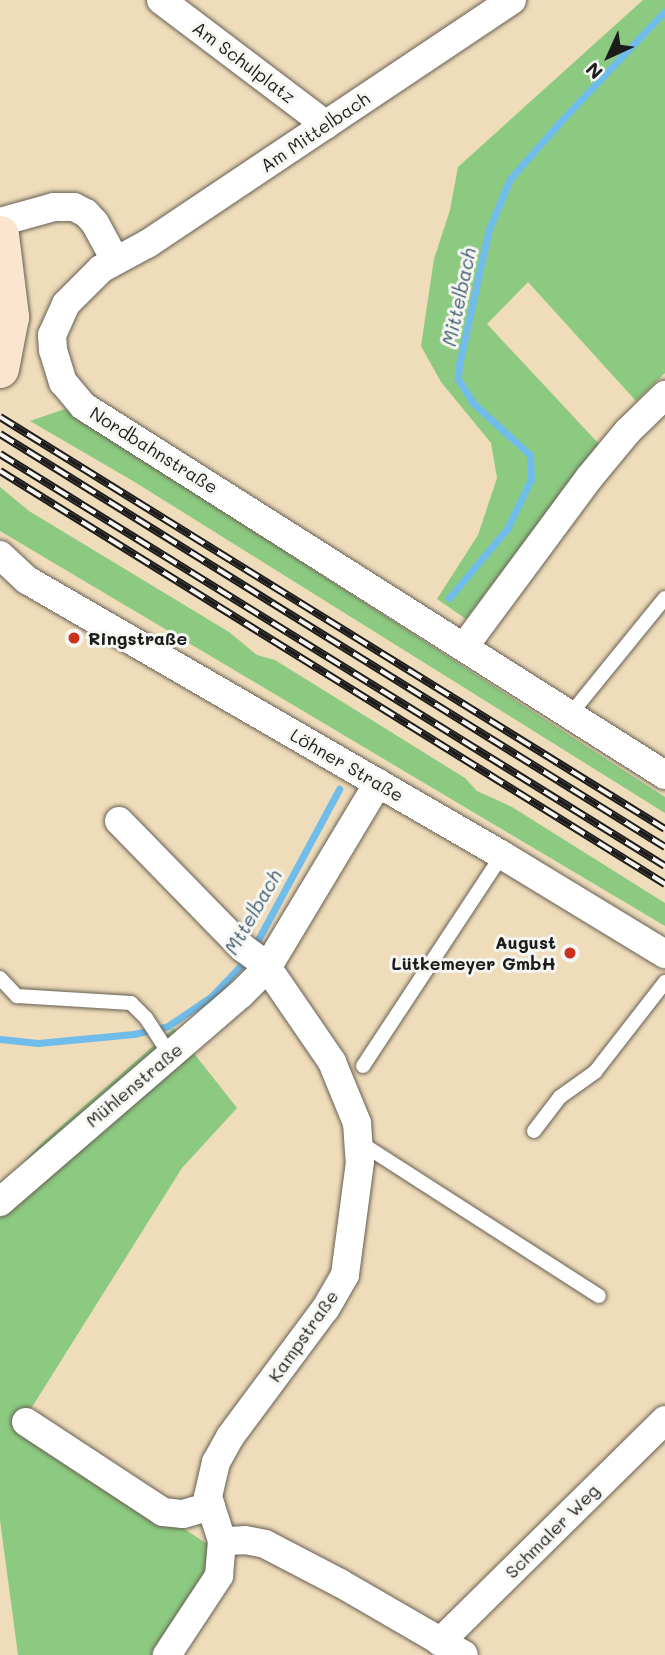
<!DOCTYPE html>
<meta charset="utf-8">
<style>
body{margin:0}
#map{position:relative;width:665px;height:1655px;overflow:hidden;background:#efdcba;font-family:Mali,sans-serif}
div>[style]{position:absolute}
[style*='--x']{left:calc(var(--x)*1px);top:calc(var(--y)*1px);width:calc(var(--w)*1px);rotate:calc(var(--a)*1deg)}
.green>*{inset:0;background:#8cca81}
.stream>*{height:7px;margin:-3.5px;padding:0 3.5px;transform-origin:3.5px;border-radius:3.5px;background:#70bcea}
.roads{filter:drop-shadow(0 0 2px #665f53) drop-shadow(0 0 2px #665f53)}
.lane>*{height:14px;margin:-7px;padding:0 7px;transform-origin:7px;border-radius:7px;background:#fff}
.street>*{height:28px;margin:-14px;padding:0 14px;transform-origin:14px;border-radius:14px;background:#fff}
.secondary>*{height:38px;margin:-19px;padding:0 19px;transform-origin:19px;border-radius:19px;background:#fce5cf}
.rail>*{height:8px;margin-top:-4px;transform-origin:0;background:repeating-linear-gradient(90deg,#f6f6f2 0 16px,#1c1c1c 0 32px);box-sizing:border-box;border-block:2px solid #1c1c1c}
.dots>*{width:19px;height:19px;translate:-50% -50%;box-sizing:border-box;border:4px solid #f6f6f2;border-radius:50%}
span{translate:-50% -50%;white-space:nowrap;text-align:center;line-height:1.15;-webkit-text-stroke:6px #f6f6f2;paint-order:stroke}
.street-label{font-size:18px;color:#1c1c1c}
.poi-label{font-size:18px;color:#1c1c1c;font-weight:700}
.left{translate:0 -50%;text-align:left}
.right{translate:-100% -50%;text-align:right}
.water-label{font-size:19px;color:#3e5c6e;font-style:italic}
.north{position:absolute;left:574px;top:21px;width:70px;height:70px;-webkit-text-stroke:5px #f6f6f2;paint-order:stroke;rotate:225deg;font-size:19px;font-weight:700;line-height:28px;text-align:center;color:#1c1c1c}
.north::after{content:'';display:block;margin:auto;width:24px;height:32px;background:#1c1c1c;clip-path:polygon(50% 0,100% 100%,50% 72%,0 100%)}
</style>
<div id="map">
<div class="green">
<i style="clip-path:polygon(643px 0,665px 0,665px 373px,636px 401px,528px 282px,487px 324px,599px 444px,466px 619px,437px 599px,478px 535px,497px 478px,491px 443px,441px 382px,421px 346px,434px 259px,450px 210px,458px 167px)"></i>
<i style="clip-path:polygon(65px 409px,665px 797px,665px 813px,133px 481px,30px 421px)"></i>
<i style="clip-path:polygon(0 487px,29px 511px,229px 632px,257px 655px,275px 660px,465px 778px,477px 791px,512px 807px,665px 903px,665px 926px,0 531px)"></i>
<i style="clip-path:polygon(174px 1028px,237px 1108px,182px 1168px,22px 1423px,215px 1549px,209px 1584px,153px 1655px,18px 1655px,0 1520px,0 1186px,43px 1142px)"></i>
</div>
<div class="stream">
<i style="--x:449;--y:598;--w:90;--a:-50"></i>
<i style="--x:507;--y:529;--w:55;--a:-64.4"></i>
<i style="--x:531;--y:479;--w:24;--a:-92"></i>
<i style="--x:530;--y:455;--w:76;--a:-137.7"></i>
<i style="--x:474;--y:404;--w:30;--a:-123"></i>
<i style="--x:458;--y:379;--w:14;--a:-86"></i>
<i style="--x:459;--y:365;--w:139;--a:-77.6"></i>
<i style="--x:489;--y:229;--w:54;--a:-67.2"></i>
<i style="--x:510;--y:179;--w:74;--a:-48.8"></i>
<i style="--x:559;--y:123;--w:154;--a:-46.6"></i>
<i style="--x:253;--y:949;--w:182;--a:-61.7"></i>
<i style="--x:0;--y:1039;--w:38;--a:6"></i>
<i style="--x:38;--y:1043;--w:96;--a:-5.4"></i>
<i style="--x:134;--y:1034;--w:35;--a:-13"></i>
<i style="--x:168;--y:1026;--w:53;--a:-34.3"></i>
<i style="--x:212;--y:996;--w:51;--a:-46.6"></i>
</div>
<div class="roads">
<div class="lane">
<i style="--x:569;--y:716;--w:152;--a:-50.9"></i>
<i style="--x:0;--y:978;--w:25;--a:47"></i>
<i style="--x:17;--y:996;--w:114;--a:3.5"></i>
<i style="--x:131;--y:1003;--w:21;--a:45"></i>
<i style="--x:146;--y:1018;--w:44;--a:57"></i>
<i style="--x:363;--y:1066;--w:253;--a:-56.6"></i>
<i style="--x:534;--y:1131;--w:43;--a:-52.6"></i>
<i style="--x:560;--y:1097;--w:43;--a:-35.5"></i>
<i style="--x:595;--y:1072;--w:114;--a:-52.1"></i>
<i style="--x:359;--y:1142;--w:285;--a:32.7"></i>
</div>
<div class="street">
<i style="--x:161;--y:0;--w:207;--a:37.1"></i>
<i style="--x:512;--y:0;--w:439;--a:146.2"></i>
<i style="--x:147;--y:244;--w:52;--a:151.5"></i>
<i style="--x:101;--y:269;--w:49;--a:135"></i>
<i style="--x:66;--y:304;--w:34;--a:114"></i>
<i style="--x:52;--y:335;--w:15;--a:86"></i>
<i style="--x:53;--y:350;--w:34;--a:73"></i>
<i style="--x:63;--y:382;--w:31;--a:50"></i>
<i style="--x:83;--y:406;--w:689;--a:32.38"></i>
<i style="--x:0;--y:222;--w:56;--a:-15.5"></i>
<i style="--x:54;--y:207;--w:20;--a:0"></i>
<i style="--x:74;--y:207;--w:13;--a:27"></i>
<i style="--x:86;--y:213;--w:13;--a:48"></i>
<i style="--x:95;--y:223;--w:42;--a:61.6"></i>
<i style="--x:0;--y:555;--w:37;--a:43"></i>
<i style="--x:27;--y:580;--w:549;--a:30.07"></i>
<i style="--x:502;--y:855;--w:191;--a:31.3"></i>
<i style="--x:464;--y:647;--w:210;--a:-53.5"></i>
<i style="--x:589;--y:478;--w:61;--a:-50.3"></i>
<i style="--x:628;--y:431;--w:52;--a:-44.2"></i>
<i style="--x:119;--y:821;--w:177;--a:45.7"></i>
<i style="--x:243;--y:948;--w:27;--a:36"></i>
<i style="--x:265;--y:964;--w:119;--a:55.6"></i>
<i style="--x:332;--y:1062;--w:66;--a:67.7"></i>
<i style="--x:357;--y:1123;--w:39;--a:86"></i>
<i style="--x:360;--y:1162;--w:114;--a:97.6"></i>
<i style="--x:345;--y:1275;--w:39;--a:120"></i>
<i style="--x:325;--y:1309;--w:159;--a:126.6"></i>
<i style="--x:230;--y:1437;--w:29;--a:119"></i>
<i style="--x:216;--y:1462;--w:36;--a:103"></i>
<i style="--x:208;--y:1497;--w:46;--a:72.3"></i>
<i style="--x:222;--y:1541;--w:35;--a:95"></i>
<i style="--x:219;--y:1576;--w:95;--a:123.4"></i>
<i style="--x:0;--y:1202;--w:317;--a:-40.8"></i>
<i style="--x:240;--y:995;--w:38;--a:-45"></i>
<i style="--x:267;--y:968;--w:216;--a:-59"></i>
<i style="--x:26;--y:1422;--w:164;--a:33.3"></i>
<i style="--x:163;--y:1512;--w:20;--a:6"></i>
<i style="--x:183;--y:1514;--w:29;--a:-16"></i>
<i style="--x:222;--y:1541;--w:23;--a:-2"></i>
<i style="--x:245;--y:1540;--w:20;--a:11"></i>
<i style="--x:265;--y:1544;--w:85;--a:27.5"></i>
<i style="--x:340;--y:1583;--w:143;--a:30.1"></i>
<i style="--x:440;--y:1642;--w:316;--a:-44.6"></i>
</div>
<div class="secondary">
<i style="--x:0;--y:235;--w:83;--a:83"></i>
<i style="--x:10;--y:317;--w:53;--a:100.9"></i>
</div>
</div>
<div class="rail">
<i style="--x:0;--y:417;--w:782;--a:31.78"></i>
<i style="--x:0;--y:434;--w:783;--a:31.84"></i>
<i style="--x:0;--y:454;--w:782;--a:31.78"></i>
<i style="--x:0;--y:471;--w:783;--a:31.84"></i>
</div>
<div class="dots">
<i style="left:74px;top:638px;background:#c8321e"></i>
<i style="left:570px;top:953px;background:#c8321e"></i>
</div>
<div class="street-label">
<span style="left:244px;top:62px;rotate:37deg">Am Schulplatz</span>
<span style="left:315px;top:132px;rotate:-34deg">Am Mittelbach</span>
<span style="left:154px;top:450px;rotate:32deg">Nordbahnstraße</span>
<span style="left:347px;top:765px;rotate:30deg">Löhner Straße</span>
<span style="left:134px;top:1085px;rotate:-40deg">Mühlenstraße</span>
<span style="left:303px;top:1336px;rotate:-55deg">Kampstraße</span>
<span style="left:552px;top:1531px;rotate:-45deg">Schmaler Weg</span>
</div>
<div class="poi-label">
<span class="left" style="left:88px;top:638px">Ringstraße</span>
<span class="right" style="left:556px;top:953px">August<br>Lütkemeyer GmbH</span>
</div>
<div class="water-label">
<span style="left:459px;top:297px;rotate:-78deg">Mittelbach</span>
<span style="left:253px;top:912px;rotate:-60deg">Mttelbach</span>
</div>
<div class="north">N</div>
</div>
